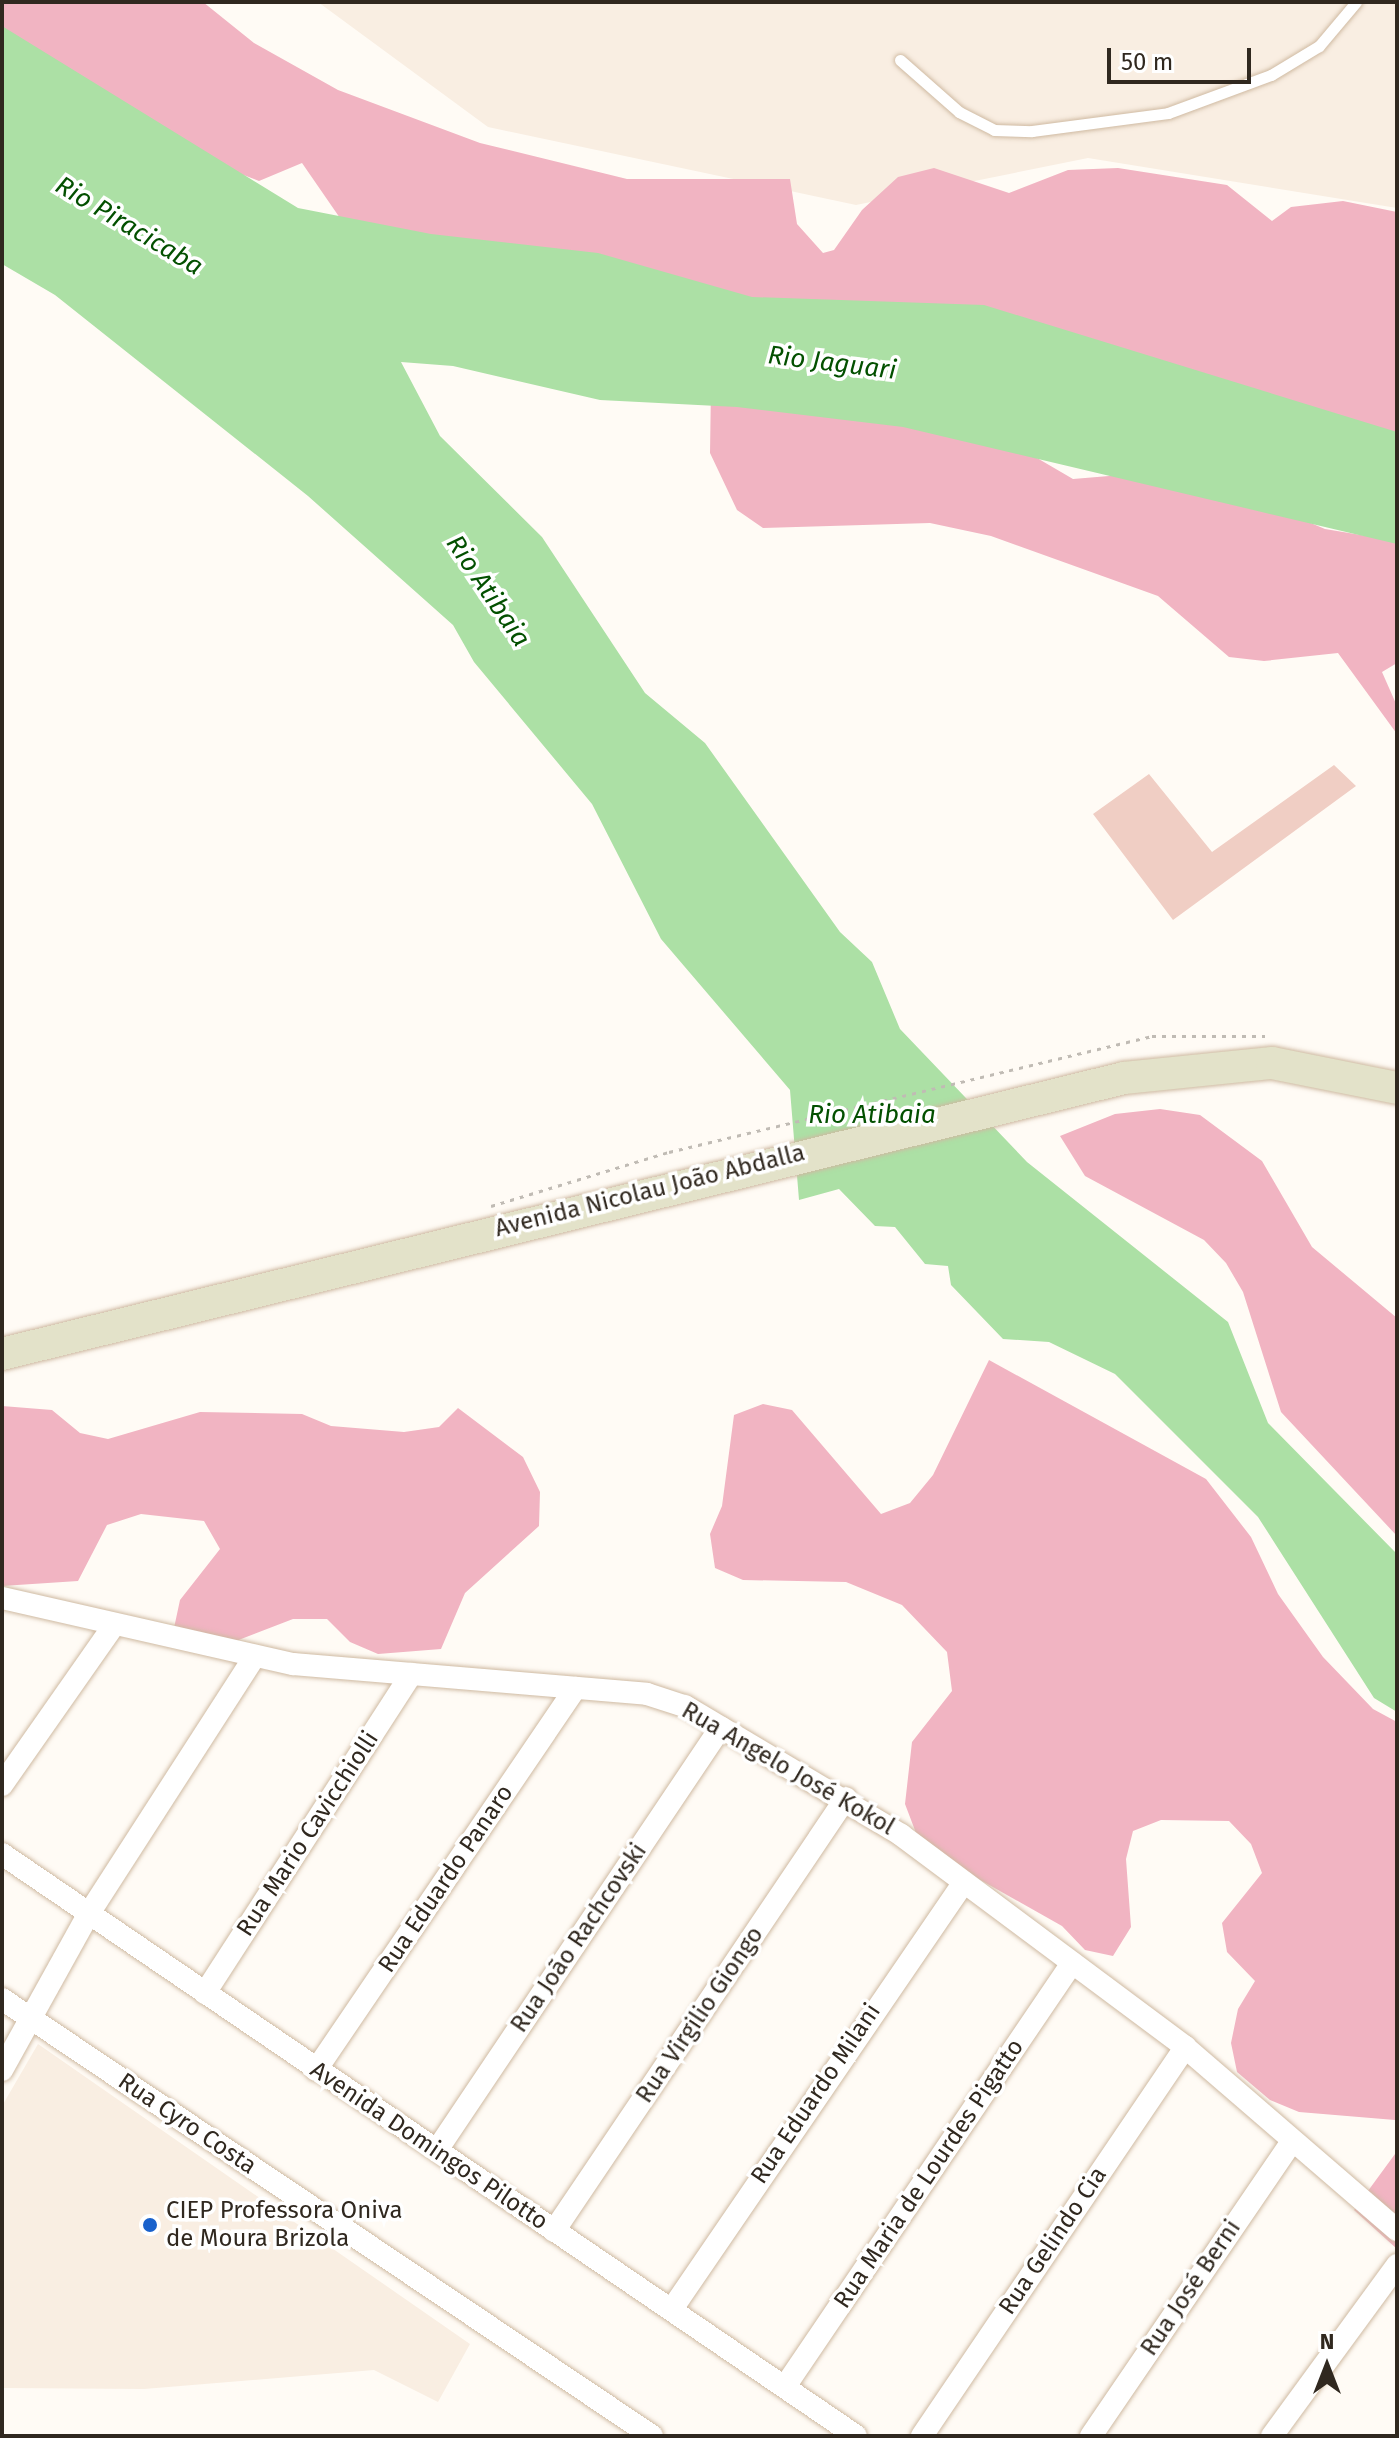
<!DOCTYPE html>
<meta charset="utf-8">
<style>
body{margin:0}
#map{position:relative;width:1399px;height:2438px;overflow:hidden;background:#fffbf5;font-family:"Fira Sans",sans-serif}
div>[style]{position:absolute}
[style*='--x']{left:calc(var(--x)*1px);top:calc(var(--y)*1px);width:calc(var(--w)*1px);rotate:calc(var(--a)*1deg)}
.built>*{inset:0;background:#f9eee2}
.green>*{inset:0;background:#f1b4c2}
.water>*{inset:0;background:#ace0a5}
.building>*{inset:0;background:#f0cec4}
.path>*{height:3px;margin-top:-1.5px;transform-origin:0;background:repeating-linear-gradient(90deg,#c0bbb4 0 4px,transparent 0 10px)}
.roads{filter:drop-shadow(0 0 2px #cfbaa2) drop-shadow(0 0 2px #cfbaa2)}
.service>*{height:11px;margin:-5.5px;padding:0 5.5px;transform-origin:5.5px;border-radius:5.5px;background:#fff}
.minor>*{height:22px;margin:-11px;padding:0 11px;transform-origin:11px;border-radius:11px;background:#fff}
.secondary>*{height:32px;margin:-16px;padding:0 16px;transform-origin:16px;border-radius:16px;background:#e3e2c9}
.dots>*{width:22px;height:22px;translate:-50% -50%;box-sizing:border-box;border:4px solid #fff;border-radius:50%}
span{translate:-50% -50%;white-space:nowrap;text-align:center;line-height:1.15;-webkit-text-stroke:7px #fff;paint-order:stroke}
.street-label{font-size:24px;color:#30281f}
.poi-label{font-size:24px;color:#30281f}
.left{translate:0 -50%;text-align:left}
.water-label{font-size:26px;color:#035000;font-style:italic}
.frame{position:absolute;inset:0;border:4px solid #30281f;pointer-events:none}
.north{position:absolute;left:1287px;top:2326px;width:80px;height:80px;-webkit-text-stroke:6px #fff;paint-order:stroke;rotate:0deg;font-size:22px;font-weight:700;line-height:32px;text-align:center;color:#30281f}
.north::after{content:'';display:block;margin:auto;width:28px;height:36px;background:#30281f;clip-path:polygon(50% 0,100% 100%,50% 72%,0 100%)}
.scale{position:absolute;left:1107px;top:48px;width:144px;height:36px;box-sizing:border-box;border:4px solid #30281f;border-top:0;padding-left:10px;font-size:24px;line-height:28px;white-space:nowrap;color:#30281f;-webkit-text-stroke:6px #fff;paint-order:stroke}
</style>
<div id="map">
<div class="built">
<i style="clip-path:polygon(318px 2px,1397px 2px,1397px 208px,1088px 158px,856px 205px,488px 127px)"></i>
<i style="clip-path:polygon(38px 2044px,470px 2344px,438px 2402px,374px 2370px,144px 2389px,2px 2388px,2px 2106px)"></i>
</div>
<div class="green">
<i style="clip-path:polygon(2px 2px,203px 2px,254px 43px,338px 90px,480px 143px,627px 179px,790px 179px,797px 224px,823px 253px,834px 250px,862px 210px,898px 177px,934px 168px,1009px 193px,1068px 170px,1118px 168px,1227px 185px,1272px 221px,1291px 207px,1343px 201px,1397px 212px,1397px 482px,351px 234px,302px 163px,259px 181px,167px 146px,2px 32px)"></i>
<i style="clip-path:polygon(711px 387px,1025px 451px,1073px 479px,1133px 474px,1256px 500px,1325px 529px,1397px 541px,1397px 663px,1382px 672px,1397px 706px,1397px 734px,1338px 653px,1264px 661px,1229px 657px,1158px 596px,991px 536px,930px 523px,763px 528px,737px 510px,710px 453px)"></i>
<i style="clip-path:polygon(1160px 1109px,1200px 1115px,1262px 1161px,1312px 1247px,1397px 1318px,1397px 1536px,1281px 1412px,1243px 1292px,1226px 1263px,1204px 1240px,1085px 1176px,1060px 1136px,1115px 1114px)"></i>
<i style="clip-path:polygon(989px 1360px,1206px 1479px,1251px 1537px,1278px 1594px,1323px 1657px,1373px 1709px,1397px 1722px,1397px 2249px,1354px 2210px,1395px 2154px,1395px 2120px,1299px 2112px,1270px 2100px,1237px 2072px,1231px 2043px,1238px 2009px,1255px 1981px,1227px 1952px,1222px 1923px,1262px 1873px,1251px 1844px,1229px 1821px,1161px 1820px,1133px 1831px,1126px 1859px,1131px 1927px,1113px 1956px,1085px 1950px,1062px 1926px,938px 1856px,916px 1833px,905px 1804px,912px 1742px,952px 1691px,947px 1652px,902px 1605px,846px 1582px,743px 1580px,715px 1568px,710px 1534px,722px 1506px,734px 1415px,763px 1404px,792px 1410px,881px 1514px,910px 1503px,933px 1475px)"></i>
<i style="clip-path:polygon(2px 1406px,52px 1410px,80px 1433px,108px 1439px,200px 1412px,302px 1414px,331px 1426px,404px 1432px,439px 1427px,458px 1408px,523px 1457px,540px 1492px,539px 1526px,465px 1593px,441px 1649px,378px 1654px,350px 1642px,327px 1619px,293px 1619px,236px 1641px,174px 1628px,180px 1600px,220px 1549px,204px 1521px,141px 1514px,107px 1525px,78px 1581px,2px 1586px)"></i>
</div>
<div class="water">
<i style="clip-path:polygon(2px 26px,298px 208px,431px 234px,598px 253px,752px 297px,984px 305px,1397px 432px,1397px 544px,903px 427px,737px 407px,600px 400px,453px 366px,401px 362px,440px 436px,542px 537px,645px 693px,705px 743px,840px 932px,872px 962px,900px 1029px,1027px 1162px,1228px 1322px,1268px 1423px,1397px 1554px,1397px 1712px,1374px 1698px,1258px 1517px,1115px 1374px,1049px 1342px,1003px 1339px,951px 1285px,948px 1266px,925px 1264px,895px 1227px,875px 1226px,839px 1189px,799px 1200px,790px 1090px,661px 939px,592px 804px,474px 662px,453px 625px,308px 496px,55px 295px,2px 264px)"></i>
</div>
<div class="building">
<i style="clip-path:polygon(1334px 765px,1356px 786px,1173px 920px,1093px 814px,1149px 774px,1212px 852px)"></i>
</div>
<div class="path">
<i style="--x:491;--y:1206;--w:186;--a:-16.9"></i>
<i style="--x:669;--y:1152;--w:497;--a:-13.5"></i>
<i style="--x:1152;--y:1036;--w:113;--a:0"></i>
</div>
<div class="roads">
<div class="service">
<i style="--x:900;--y:60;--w:79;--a:41.4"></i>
<i style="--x:959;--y:112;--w:39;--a:27"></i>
<i style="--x:994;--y:130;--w:38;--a:2"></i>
<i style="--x:1032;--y:131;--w:137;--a:-7.5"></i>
<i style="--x:1168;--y:113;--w:110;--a:-20.3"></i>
<i style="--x:1271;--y:75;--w:56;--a:-31.1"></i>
<i style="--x:1319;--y:46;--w:57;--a:-49.9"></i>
</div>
<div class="minor">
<i style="--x:2;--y:1598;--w:298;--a:12.8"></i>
<i style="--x:293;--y:1664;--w:355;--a:4.8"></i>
<i style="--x:647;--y:1694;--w:40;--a:18"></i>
<i style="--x:685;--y:1706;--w:252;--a:30.8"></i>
<i style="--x:901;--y:1835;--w:354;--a:36.7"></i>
<i style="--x:1185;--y:2047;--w:280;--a:40.8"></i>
<i style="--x:2;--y:1785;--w:195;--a:-55"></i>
<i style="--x:2;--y:1854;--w:1033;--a:34.27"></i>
<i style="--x:205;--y:1993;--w:380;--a:-57.1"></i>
<i style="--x:2;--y:1999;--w:783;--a:33.91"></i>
<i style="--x:2;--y:2070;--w:177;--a:-61"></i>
<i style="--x:88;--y:1915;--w:308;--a:-57.2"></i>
<i style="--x:316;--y:2070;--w:462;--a:-55.8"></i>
<i style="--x:437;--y:2150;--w:509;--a:-56.12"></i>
<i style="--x:554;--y:2231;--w:522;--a:-56.01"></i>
<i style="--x:672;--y:2309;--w:517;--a:-55.63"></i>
<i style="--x:786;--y:2385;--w:510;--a:-55.87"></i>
<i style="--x:922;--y:2436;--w:470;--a:-55.9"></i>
<i style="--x:1091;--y:2436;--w:357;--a:-55.7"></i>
<i style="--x:1272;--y:2436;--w:212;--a:-53.8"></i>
</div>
<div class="secondary">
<i style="--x:2;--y:1354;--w:1155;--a:-13.82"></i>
<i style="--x:1124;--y:1078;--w:149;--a:-5.8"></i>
<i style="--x:1272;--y:1063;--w:127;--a:11.3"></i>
</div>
</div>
<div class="dots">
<i style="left:150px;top:2225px;background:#1961cc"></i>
</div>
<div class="street-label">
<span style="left:650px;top:1191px;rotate:-14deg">Avenida Nicolau João Abdalla</span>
<span style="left:788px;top:1769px;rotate:30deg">Rua Angelo José Kokol</span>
<span style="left:308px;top:1834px;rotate:-57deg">Rua Mario Cavicchiolli</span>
<span style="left:446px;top:1879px;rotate:-56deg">Rua Eduardo Panaro</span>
<span style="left:579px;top:1938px;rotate:-56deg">Rua João Rachcovski</span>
<span style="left:700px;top:2015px;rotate:-56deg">Rua Virgilio Giongo</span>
<span style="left:816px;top:2094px;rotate:-56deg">Rua Eduardo Milani</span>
<span style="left:187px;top:2124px;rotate:34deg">Rua Cyro Costa</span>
<span style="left:429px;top:2146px;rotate:34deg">Avenida Domingos Pilotto</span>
<span style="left:929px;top:2174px;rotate:-56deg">Rua Maria de Lourdes Pigatto</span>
<span style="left:1053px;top:2241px;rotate:-56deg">Rua Gelindo Cia</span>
<span style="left:1191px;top:2288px;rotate:-56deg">Rua José Berni</span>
</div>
<div class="poi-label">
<span class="left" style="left:166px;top:2225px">CIEP Professora Oniva<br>de Moura Brizola</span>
</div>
<div class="water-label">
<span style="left:129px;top:226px;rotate:31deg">Rio Piracicaba</span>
<span style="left:832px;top:363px;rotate:7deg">Rio Jaguari</span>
<span style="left:488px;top:591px;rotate:56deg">Rio Atibaia</span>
<span style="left:872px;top:1115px">Rio Atibaia</span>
</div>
<div class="frame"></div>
<div class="north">N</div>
<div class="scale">50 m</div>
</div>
